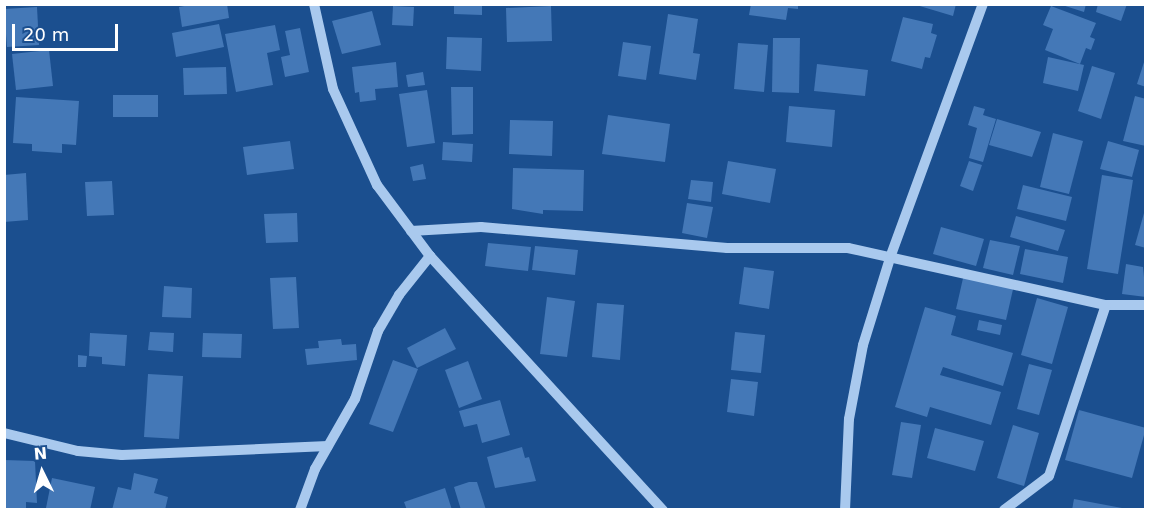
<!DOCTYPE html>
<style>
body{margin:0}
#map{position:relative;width:1150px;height:514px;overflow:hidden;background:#1b4f8f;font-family:"DejaVu Sans",sans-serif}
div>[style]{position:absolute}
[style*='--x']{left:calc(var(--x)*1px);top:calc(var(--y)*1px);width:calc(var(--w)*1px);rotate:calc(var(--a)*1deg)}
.building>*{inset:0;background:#4478b7}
.minor>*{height:10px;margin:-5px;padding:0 5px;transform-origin:5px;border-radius:5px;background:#a9c9ee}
span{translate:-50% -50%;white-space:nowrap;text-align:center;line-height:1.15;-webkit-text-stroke:6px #1b4f8f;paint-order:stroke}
.frame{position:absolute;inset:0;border:6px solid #fff;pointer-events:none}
.north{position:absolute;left:12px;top:442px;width:60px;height:60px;-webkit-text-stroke:4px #1b4f8f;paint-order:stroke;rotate:355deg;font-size:16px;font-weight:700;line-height:24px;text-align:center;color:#fff}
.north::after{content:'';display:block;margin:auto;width:21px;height:27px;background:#fff;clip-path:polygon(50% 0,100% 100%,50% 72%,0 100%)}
.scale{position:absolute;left:12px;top:24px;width:106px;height:27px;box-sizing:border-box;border:3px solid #fff;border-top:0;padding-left:8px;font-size:18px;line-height:21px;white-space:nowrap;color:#fff;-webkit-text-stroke:4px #1b4f8f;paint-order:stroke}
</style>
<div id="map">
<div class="building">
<i style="clip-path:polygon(195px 4px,227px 4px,229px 18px,182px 27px,179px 7px)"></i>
<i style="clip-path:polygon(454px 4px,482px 4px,482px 15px,454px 14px)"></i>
<i style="clip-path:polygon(751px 4px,798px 4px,798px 9px,788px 8px,786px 20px,749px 15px)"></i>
<i style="clip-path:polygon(913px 4px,956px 4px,953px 16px)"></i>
<i style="clip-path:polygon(1059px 4px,1086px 4px,1084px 12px)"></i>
<i style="clip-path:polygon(1098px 4px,1127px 4px,1121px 21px,1096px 12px)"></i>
<i style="clip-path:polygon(393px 6px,414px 7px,413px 26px,392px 25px)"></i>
<i style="clip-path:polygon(551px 6px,552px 41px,507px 42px,506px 8px)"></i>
<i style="clip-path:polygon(1051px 6px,1096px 23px,1090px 37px,1095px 39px,1091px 50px,1086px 48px,1080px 64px,1045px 50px,1053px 29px,1043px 25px)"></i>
<i style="clip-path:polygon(37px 7px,39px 45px,7px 47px,4px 9px)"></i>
<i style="clip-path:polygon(372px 11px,381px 45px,342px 54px,332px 21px)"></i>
<i style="clip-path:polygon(668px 14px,698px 19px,693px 53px,700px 54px,696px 80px,659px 74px)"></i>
<i style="clip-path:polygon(903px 17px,933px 24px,931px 33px,937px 35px,930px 58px,925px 57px,922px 69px,891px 61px)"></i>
<i style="clip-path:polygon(219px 24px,224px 47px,176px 57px,172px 33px)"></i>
<i style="clip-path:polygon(275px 25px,280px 50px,267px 53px,273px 85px,236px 92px,225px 34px)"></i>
<i style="clip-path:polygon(300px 28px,309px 72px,285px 77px,281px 57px,290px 55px,285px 31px)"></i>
<i style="clip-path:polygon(447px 37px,482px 38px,481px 71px,446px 69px)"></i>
<i style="clip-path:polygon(773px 38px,800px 38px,799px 93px,772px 92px)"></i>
<i style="clip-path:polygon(623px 42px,651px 46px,646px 80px,618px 76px)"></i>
<i style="clip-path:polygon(738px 43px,768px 45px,764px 92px,734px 89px)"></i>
<i style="clip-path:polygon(49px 50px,53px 86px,16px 90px,12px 54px)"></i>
<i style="clip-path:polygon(1048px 57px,1084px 65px,1078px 91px,1043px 83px)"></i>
<i style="clip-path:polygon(1145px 59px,1146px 59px,1146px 87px,1137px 84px)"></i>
<i style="clip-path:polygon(396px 62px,398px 87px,375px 89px,376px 100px,360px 102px,359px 92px,355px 93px,352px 67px)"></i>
<i style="clip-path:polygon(817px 64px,868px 70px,865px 96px,814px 91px)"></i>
<i style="clip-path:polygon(1092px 66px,1115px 73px,1101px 119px,1078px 111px)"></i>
<i style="clip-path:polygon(226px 67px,227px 94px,184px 95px,183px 68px)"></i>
<i style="clip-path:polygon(423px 72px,425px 85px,408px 87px,406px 75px)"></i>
<i style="clip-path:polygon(451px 87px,473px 87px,473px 134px,452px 135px)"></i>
<i style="clip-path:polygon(427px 90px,435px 143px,407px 147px,399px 94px)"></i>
<i style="clip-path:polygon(113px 95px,158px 95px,158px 117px,113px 117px)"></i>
<i style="clip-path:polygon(1135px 96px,1146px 99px,1146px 146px,1123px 141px)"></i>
<i style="clip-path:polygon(16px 97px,79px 101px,76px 145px,62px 144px,62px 153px,32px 151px,32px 144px,13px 143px)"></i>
<i style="clip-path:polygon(789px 106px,835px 110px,832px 147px,786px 142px)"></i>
<i style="clip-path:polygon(974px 106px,985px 109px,983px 115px,996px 119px,983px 162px,969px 158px,977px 128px,968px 125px)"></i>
<i style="clip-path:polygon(608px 115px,670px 124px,665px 162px,602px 154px)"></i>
<i style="clip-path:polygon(997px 119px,1041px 132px,1032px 157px,989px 145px)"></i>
<i style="clip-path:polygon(510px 120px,553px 121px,552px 156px,509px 154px)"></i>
<i style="clip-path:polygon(1053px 133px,1083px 141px,1069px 194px,1040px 187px)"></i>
<i style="clip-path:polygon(290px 141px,294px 169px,247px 175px,243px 147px)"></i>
<i style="clip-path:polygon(1108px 141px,1139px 150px,1132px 177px,1100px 169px)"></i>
<i style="clip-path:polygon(443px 142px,473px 144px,472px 162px,442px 160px)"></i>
<i style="clip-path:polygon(728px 161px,776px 169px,770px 203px,722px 194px)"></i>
<i style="clip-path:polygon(969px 161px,982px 165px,973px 191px,960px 186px)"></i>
<i style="clip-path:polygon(423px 164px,426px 179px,413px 181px,410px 167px)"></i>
<i style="clip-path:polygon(513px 168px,584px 170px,583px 211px,543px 210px,543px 214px,512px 209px)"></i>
<i style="clip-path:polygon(26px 173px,28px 220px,4px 222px,4px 175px)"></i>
<i style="clip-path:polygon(1102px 175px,1133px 180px,1118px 274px,1087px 269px)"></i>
<i style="clip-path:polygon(691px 180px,713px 182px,711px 202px,688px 199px)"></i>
<i style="clip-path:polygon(112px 181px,114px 215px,87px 216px,85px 182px)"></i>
<i style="clip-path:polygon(1023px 185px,1072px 197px,1066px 221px,1017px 209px)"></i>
<i style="clip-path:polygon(687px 203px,713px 207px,707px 238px,682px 233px)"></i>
<i style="clip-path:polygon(1146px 206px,1146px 248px,1135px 245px)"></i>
<i style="clip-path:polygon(297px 213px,298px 242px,266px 243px,264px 214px)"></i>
<i style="clip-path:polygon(1016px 216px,1065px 230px,1058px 251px,1010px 237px)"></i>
<i style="clip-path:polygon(941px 227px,984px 239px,976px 266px,933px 254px)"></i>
<i style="clip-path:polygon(990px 240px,1020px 246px,1013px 275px,983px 268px)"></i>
<i style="clip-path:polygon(488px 243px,531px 247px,528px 271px,485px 266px)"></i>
<i style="clip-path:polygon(535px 246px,578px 250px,575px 275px,532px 270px)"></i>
<i style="clip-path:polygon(1025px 249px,1068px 257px,1063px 283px,1020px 274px)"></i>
<i style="clip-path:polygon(1126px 264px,1143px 267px,1146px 297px,1122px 294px)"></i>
<i style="clip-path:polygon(744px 267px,774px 271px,769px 309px,739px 304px)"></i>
<i style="clip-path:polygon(964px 274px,1014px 285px,1006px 320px,956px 309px)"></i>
<i style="clip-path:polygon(296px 277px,299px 328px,273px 329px,270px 278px)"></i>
<i style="clip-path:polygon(164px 286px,192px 288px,191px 318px,162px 317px)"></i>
<i style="clip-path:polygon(547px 297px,575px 301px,567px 357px,540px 354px)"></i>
<i style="clip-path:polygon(1037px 298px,1068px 307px,1052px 364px,1021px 355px)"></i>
<i style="clip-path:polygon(597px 303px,624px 305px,620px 360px,592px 357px)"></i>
<i style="clip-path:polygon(925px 307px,956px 316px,951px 335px,1013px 353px,1003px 386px,943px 367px,940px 375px,1001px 392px,991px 425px,930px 407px,927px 417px,895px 407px)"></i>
<i style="clip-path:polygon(979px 320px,1002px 325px,1000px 335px,977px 330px)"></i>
<i style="clip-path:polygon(445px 328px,456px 349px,417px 368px,407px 348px)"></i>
<i style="clip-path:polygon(150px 332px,174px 333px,173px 352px,148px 350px)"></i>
<i style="clip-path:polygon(735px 332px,765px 335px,761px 373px,731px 370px)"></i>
<i style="clip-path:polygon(90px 333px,127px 335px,125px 366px,102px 364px,102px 357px,89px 356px)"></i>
<i style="clip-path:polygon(203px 333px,242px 334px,241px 358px,202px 357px)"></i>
<i style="clip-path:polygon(341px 339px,342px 345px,356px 344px,357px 360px,307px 365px,305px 349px,319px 348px,318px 341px)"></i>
<i style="clip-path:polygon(78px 355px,87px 356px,86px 367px,78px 367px)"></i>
<i style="clip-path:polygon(393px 360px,418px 369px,393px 432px,369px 424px)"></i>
<i style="clip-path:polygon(468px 361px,482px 399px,459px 408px,445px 370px)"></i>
<i style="clip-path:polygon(1029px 364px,1052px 370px,1039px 415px,1017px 409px)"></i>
<i style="clip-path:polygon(148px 374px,183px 376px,179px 439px,144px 437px)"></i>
<i style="clip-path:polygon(731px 379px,758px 382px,754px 416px,727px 412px)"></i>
<i style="clip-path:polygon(500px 400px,510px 435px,482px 443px,477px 424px,464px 427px,459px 411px)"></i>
<i style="clip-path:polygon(1079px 410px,1146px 428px,1132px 478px,1065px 460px)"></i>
<i style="clip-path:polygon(901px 422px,921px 425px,912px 478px,892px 475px)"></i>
<i style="clip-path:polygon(1013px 425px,1039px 433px,1024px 486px,997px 478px)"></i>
<i style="clip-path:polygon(935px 428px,984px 441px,975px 471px,927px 458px)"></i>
<i style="clip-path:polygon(522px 447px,525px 458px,529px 457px,536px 481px,495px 488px,487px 457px)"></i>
<i style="clip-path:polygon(4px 460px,35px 461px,37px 503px,26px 502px,26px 510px,4px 510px)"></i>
<i style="clip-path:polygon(134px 473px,158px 479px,154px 493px,168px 497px,165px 510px,112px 510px,118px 487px,131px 490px)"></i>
<i style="clip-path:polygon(52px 478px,95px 487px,90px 510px,46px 508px)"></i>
<i style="clip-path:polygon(469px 482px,477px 482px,486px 510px,461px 510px,454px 487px)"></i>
<i style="clip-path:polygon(445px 488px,452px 510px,407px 510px,404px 502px)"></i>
<i style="clip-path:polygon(1074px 499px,1122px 508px,1121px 510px,1072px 510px)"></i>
</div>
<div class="minor">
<i style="--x:314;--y:4;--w:87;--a:77.4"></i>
<i style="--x:333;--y:89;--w:106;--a:65.4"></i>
<i style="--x:377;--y:185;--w:89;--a:53.3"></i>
<i style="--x:430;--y:256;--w:345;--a:47.5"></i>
<i style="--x:411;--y:231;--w:70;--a:-3.3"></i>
<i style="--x:481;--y:227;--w:247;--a:4.9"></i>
<i style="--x:727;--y:248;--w:121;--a:0"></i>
<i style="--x:848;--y:248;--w:264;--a:12.5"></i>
<i style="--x:1106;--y:305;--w:40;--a:0"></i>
<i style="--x:4;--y:433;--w:76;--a:13.7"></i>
<i style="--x:78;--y:451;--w:44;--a:5.2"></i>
<i style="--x:122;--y:455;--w:206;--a:-2.5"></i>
<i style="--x:300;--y:510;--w:44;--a:-69.9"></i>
<i style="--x:315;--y:469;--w:81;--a:-60.3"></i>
<i style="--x:355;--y:399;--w:72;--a:-71.3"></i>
<i style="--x:378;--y:331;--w:42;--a:-59.7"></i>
<i style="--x:399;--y:295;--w:50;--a:-51.5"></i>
<i style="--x:845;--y:510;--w:91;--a:-87.5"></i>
<i style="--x:849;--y:419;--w:75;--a:-79.3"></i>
<i style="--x:863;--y:345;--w:94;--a:-72.7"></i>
<i style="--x:891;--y:255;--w:267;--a:-69.9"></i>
<i style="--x:1004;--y:510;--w:56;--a:-37.1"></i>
<i style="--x:1049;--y:476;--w:180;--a:-71.6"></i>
</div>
<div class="frame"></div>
<div class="north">N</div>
<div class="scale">20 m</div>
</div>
